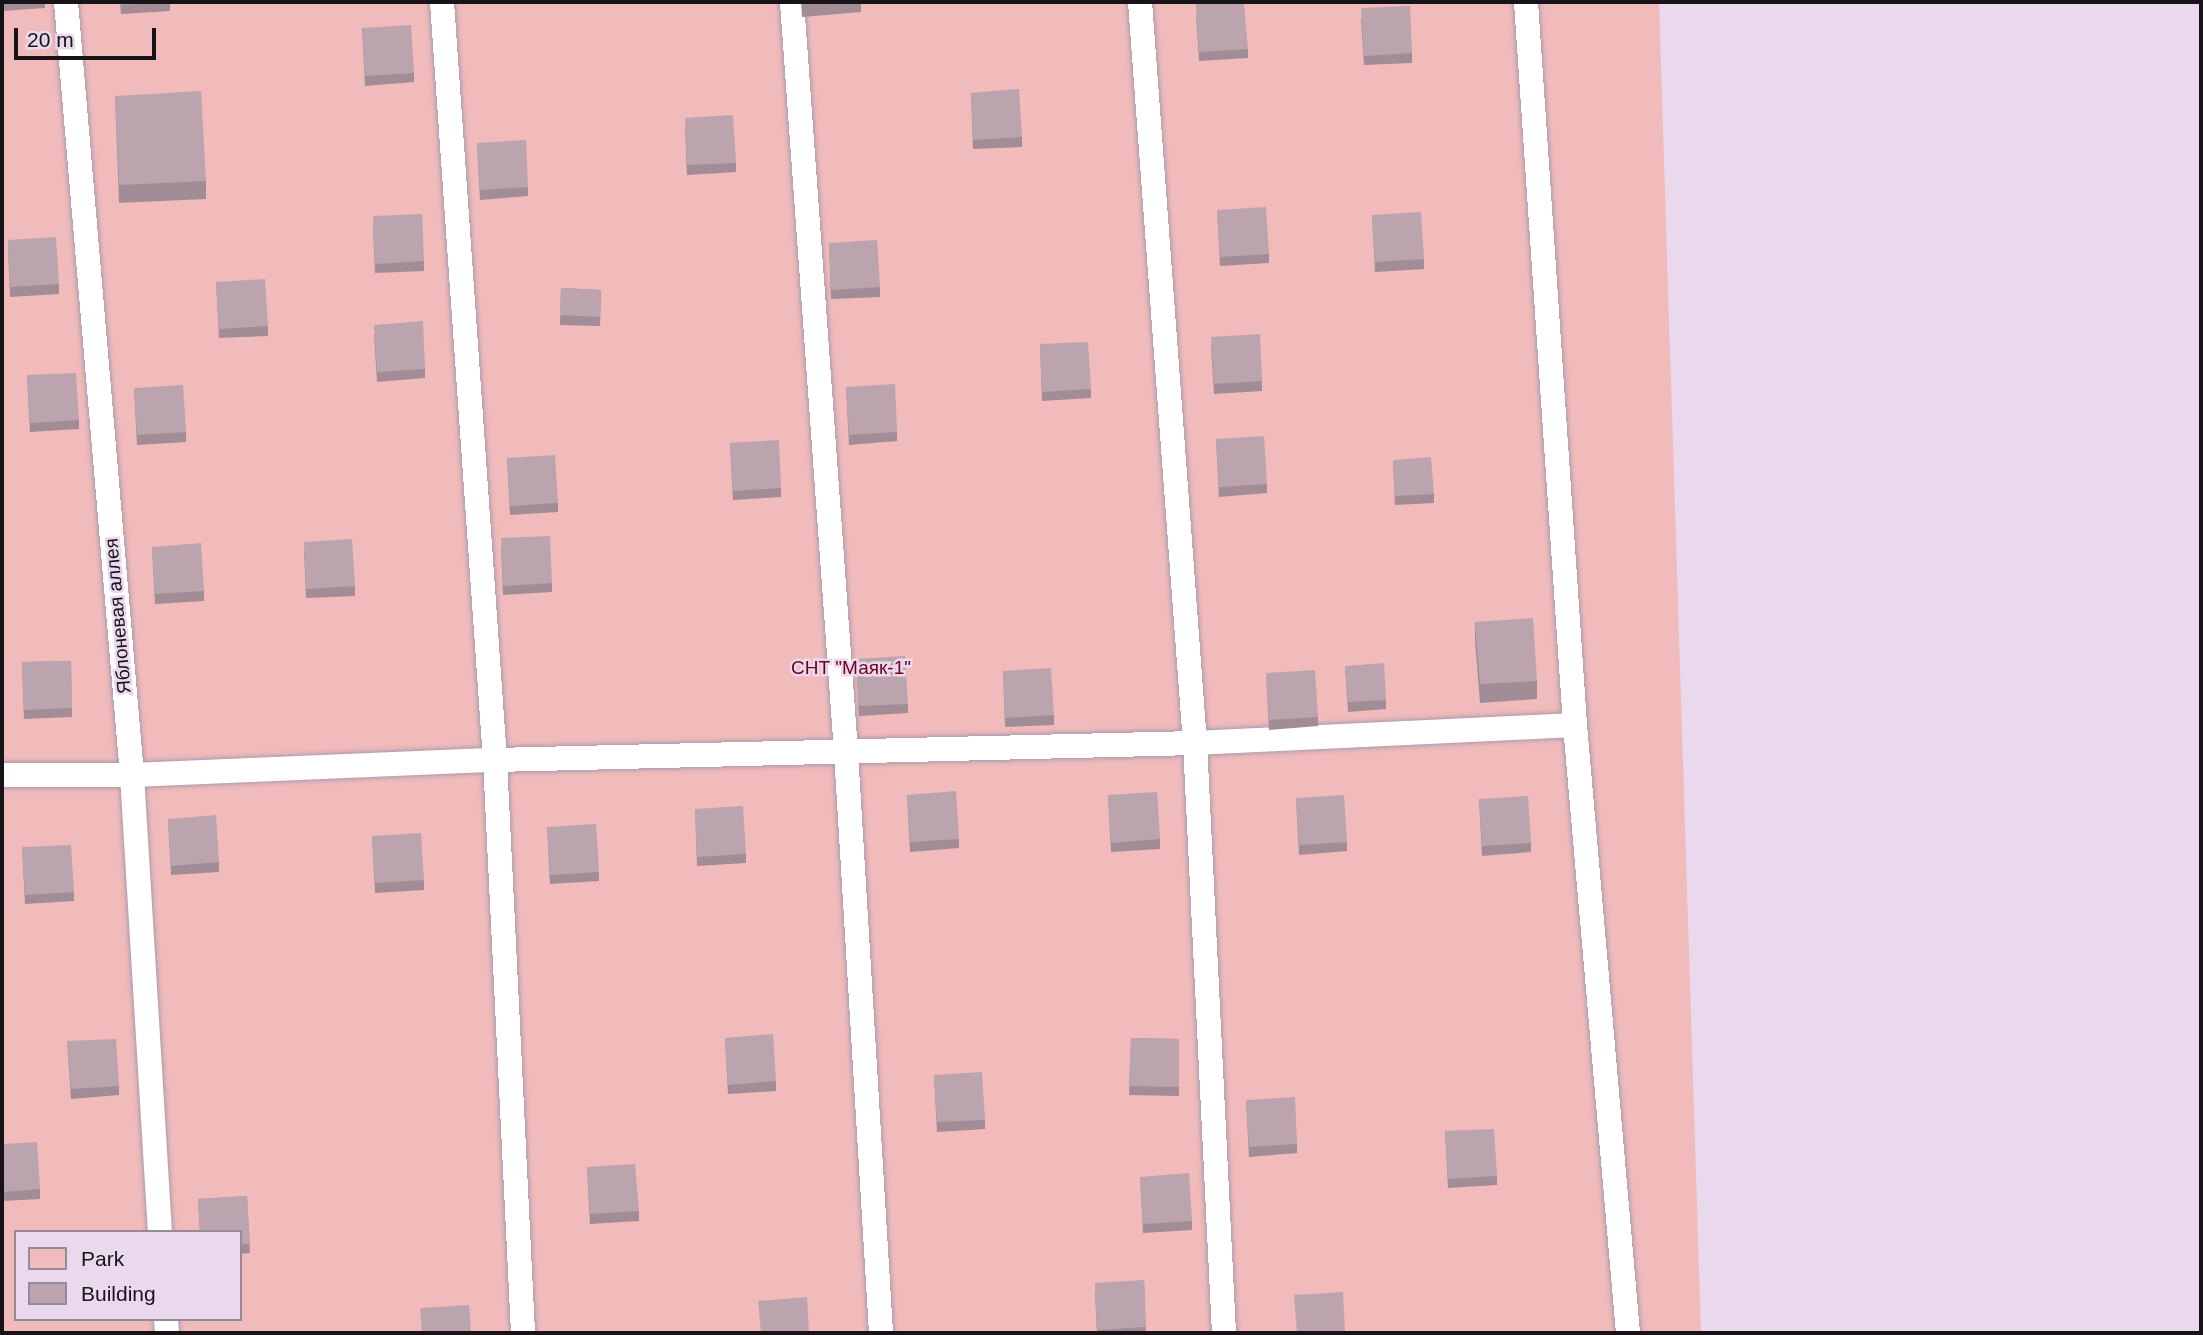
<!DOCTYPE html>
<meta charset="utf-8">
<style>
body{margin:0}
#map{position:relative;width:2203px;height:1335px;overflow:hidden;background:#ead9ed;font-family:Arial,sans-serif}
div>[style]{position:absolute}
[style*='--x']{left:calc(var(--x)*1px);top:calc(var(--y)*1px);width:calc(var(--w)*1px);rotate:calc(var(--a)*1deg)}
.green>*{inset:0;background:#f1babb}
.roads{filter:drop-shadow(0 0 2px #aa9bad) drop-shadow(0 0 2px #aa9bad)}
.lane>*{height:24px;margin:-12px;padding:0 12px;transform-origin:12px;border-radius:12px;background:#fff}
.wall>*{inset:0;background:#a28d96}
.building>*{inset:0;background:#bca4ae}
span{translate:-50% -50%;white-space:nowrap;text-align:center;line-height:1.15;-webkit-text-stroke:5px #ead9ed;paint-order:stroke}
.street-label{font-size:19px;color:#181219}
.park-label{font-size:19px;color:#6d011b}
.frame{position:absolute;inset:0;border:4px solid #181219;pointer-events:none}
.legend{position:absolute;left:14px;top:1230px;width:228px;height:91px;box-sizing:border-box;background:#ead9ed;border:2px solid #968998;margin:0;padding:9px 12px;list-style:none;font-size:21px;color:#181219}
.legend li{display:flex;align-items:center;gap:14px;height:35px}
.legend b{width:35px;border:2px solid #968998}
.scale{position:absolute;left:14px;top:28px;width:142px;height:32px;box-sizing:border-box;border:4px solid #181219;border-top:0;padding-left:9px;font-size:21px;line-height:24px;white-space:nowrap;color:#181219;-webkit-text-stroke:5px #ead9ed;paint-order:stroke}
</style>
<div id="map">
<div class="green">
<i style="clip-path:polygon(evenodd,2px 2px,1659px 2px,1701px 1333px,2px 1333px,2px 2px,16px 1232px,240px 1232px,240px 1319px,16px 1319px,16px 1232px)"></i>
</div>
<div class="roads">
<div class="lane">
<i style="--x:66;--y:2;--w:776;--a:85.12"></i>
<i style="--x:132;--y:775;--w:458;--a:86.5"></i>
<i style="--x:442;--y:2;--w:760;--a:86"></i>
<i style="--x:495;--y:760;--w:574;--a:87.2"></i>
<i style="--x:792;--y:2;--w:752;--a:85.88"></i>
<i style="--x:846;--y:752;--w:582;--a:86.55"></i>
<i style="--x:1140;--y:2;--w:743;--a:85.76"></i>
<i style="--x:1195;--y:743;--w:591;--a:87.19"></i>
<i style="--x:1526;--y:2;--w:725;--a:86.12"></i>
<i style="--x:1575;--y:725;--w:610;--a:85.02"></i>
<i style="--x:2;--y:775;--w:130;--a:0"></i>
<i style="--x:132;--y:775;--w:363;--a:-2.4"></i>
<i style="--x:495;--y:760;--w:700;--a:-1.39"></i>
<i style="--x:1195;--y:743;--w:380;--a:-2.7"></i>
<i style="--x:166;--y:1319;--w:14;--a:86"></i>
</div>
</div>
<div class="wall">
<i style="clip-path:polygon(2px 2px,45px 2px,45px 8px,2px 11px)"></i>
<i style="clip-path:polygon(120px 2px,170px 2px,170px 11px,121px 14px)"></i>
<i style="clip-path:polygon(801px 2px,861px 2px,861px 12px,802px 17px)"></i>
<i style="clip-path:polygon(1196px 14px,1248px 49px,1248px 58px,1199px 61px)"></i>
<i style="clip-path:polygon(1361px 18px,1412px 53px,1412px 63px,1364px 65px)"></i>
<i style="clip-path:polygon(362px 28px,414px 73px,414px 82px,365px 86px)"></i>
<i style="clip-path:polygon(971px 93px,1022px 137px,1022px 147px,973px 149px)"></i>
<i style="clip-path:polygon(115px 96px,206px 181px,206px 199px,119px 203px)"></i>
<i style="clip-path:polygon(685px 127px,736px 163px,736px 172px,687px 175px)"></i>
<i style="clip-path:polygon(477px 143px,528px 187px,528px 196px,480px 200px)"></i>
<i style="clip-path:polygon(1217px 210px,1269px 254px,1269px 263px,1220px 266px)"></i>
<i style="clip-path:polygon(1372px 215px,1424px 259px,1424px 269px,1375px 272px)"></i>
<i style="clip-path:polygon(373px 226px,424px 261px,424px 271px,375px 273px)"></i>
<i style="clip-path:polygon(829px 243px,880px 287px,880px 297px,831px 299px)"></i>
<i style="clip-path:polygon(8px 249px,59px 284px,59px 294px,10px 297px)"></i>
<i style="clip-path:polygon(216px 282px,268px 326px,268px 336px,219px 338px)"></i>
<i style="clip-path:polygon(561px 288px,601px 290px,600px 326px,560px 325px)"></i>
<i style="clip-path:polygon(374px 334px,425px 369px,425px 378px,377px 382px)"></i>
<i style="clip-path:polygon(1040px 344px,1091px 389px,1091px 398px,1042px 401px)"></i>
<i style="clip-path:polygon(1211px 346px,1262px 381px,1262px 391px,1214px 394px)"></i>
<i style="clip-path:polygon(27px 375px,79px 420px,79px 429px,30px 432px)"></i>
<i style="clip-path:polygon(846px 387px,897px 432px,897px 441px,849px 445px)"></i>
<i style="clip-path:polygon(134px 388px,186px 432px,186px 442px,137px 445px)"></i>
<i style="clip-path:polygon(1216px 439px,1267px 484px,1267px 493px,1219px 497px)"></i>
<i style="clip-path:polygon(730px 443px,781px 488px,781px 497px,733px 500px)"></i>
<i style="clip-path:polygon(507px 458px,558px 503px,558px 512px,510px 515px)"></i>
<i style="clip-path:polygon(1393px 460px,1434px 494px,1434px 503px,1395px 505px)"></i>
<i style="clip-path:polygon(152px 547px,204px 591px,204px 601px,155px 604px)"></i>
<i style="clip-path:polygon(501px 548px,552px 583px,552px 592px,503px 595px)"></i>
<i style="clip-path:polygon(304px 551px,355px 586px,355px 596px,306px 598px)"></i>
<i style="clip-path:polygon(1475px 622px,1537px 681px,1537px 699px,1480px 703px,1475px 641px)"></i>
<i style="clip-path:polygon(856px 659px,908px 704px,908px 713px,859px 716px)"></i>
<i style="clip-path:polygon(71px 661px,72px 717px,24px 719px,22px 662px)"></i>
<i style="clip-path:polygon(1345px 666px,1386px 700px,1386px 709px,1348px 712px)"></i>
<i style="clip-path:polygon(1003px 671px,1054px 715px,1054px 725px,1005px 727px)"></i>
<i style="clip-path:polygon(1266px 673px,1318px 717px,1318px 726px,1269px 730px)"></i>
<i style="clip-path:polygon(907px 795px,959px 839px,959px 848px,910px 852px)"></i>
<i style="clip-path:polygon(1108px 795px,1160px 839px,1160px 849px,1111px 852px)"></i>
<i style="clip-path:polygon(1296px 798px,1347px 842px,1347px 851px,1299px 855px)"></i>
<i style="clip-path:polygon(1479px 799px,1531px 843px,1531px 852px,1482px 856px)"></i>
<i style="clip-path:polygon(695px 809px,746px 854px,746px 863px,697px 866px)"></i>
<i style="clip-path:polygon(168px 819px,219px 862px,219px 872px,171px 875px)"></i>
<i style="clip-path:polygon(547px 827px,599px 872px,599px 881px,550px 884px)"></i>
<i style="clip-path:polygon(372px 836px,424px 880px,424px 890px,375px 893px)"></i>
<i style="clip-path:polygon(22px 847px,74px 892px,74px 901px,25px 904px)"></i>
<i style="clip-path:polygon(725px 1038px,776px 1081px,776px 1091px,728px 1094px)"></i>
<i style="clip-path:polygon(1131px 1038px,1179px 1039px,1179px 1096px,1129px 1095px)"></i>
<i style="clip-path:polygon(67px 1041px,119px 1086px,119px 1095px,71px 1099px)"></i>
<i style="clip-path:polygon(934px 1075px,985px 1120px,985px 1129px,937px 1132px)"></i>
<i style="clip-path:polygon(1246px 1100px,1297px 1144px,1297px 1153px,1249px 1157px)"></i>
<i style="clip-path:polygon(1445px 1131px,1497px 1176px,1497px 1185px,1448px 1188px)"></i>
<i style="clip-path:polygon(2px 1144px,40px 1189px,40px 1199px,2px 1201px)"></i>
<i style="clip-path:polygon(587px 1167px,639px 1211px,639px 1221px,590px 1224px)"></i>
<i style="clip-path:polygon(1140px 1177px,1192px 1221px,1192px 1230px,1143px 1233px)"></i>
<i style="clip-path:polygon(247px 1196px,250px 1253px,240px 1254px,240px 1232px,200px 1232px,198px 1199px)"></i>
<i style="clip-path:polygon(1144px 1280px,1146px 1333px,1097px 1333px,1095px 1292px)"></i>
</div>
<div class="building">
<i style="clip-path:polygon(121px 2px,170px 2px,121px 5px)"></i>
<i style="clip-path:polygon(1235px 2px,1244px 2px,1248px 49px,1199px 52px,1196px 4px)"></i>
<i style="clip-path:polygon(1410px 6px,1412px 53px,1364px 56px,1361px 8px)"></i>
<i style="clip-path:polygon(411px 25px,414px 73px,365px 76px,362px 28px)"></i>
<i style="clip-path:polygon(1019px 89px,1022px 137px,973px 140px,971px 93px)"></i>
<i style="clip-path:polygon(201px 91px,206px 181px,119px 185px,115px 96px)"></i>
<i style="clip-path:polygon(733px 115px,736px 163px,687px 165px,685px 118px)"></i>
<i style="clip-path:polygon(526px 140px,528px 187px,480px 190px,477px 143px)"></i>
<i style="clip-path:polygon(1266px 207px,1269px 254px,1220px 257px,1217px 210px)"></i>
<i style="clip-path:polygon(1421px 212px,1424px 259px,1375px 262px,1372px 215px)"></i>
<i style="clip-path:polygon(422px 214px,424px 261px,375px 264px,373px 216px)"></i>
<i style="clip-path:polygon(56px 237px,59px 284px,10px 287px,8px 240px)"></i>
<i style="clip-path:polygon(877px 240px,880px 287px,831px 290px,829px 243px)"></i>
<i style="clip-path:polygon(265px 279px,268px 326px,219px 329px,216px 282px)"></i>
<i style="clip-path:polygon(561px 288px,601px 290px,600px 317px,560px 315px)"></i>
<i style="clip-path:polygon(423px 321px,425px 369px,377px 372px,374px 325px)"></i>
<i style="clip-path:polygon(1260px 334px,1262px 381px,1214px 384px,1211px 337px)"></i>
<i style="clip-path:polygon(1088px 342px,1091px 389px,1042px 392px,1040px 344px)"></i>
<i style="clip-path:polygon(76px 373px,79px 420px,30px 423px,27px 375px)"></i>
<i style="clip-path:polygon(895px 384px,897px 432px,849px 435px,846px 387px)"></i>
<i style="clip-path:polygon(183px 385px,186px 432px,137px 435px,134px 388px)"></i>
<i style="clip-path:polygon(1264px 436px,1267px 484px,1219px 487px,1216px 439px)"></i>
<i style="clip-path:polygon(779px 440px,781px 488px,733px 491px,730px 443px)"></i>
<i style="clip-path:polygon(555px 455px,558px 503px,510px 506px,507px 458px)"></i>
<i style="clip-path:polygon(1431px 457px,1434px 494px,1395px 496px,1393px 460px)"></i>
<i style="clip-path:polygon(550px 536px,552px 583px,503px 586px,501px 538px)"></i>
<i style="clip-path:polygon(352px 539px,355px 586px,306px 589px,304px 542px)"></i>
<i style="clip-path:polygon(201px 543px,204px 591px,155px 594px,152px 547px)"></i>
<i style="clip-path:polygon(1533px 618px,1537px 681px,1480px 684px,1475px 622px)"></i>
<i style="clip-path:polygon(905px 656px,908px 704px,859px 706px,856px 659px)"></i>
<i style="clip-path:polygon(71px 661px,72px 708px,24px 710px,22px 662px)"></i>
<i style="clip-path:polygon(1384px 663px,1386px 700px,1348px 702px,1345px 666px)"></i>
<i style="clip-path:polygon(1051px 668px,1054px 715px,1005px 718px,1003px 671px)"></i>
<i style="clip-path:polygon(1315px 670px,1318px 717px,1269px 720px,1266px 673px)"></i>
<i style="clip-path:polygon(956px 791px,959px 839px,910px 842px,907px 795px)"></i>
<i style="clip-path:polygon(1157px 792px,1160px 839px,1111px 843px,1108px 795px)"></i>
<i style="clip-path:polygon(1344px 795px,1347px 842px,1299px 845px,1296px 798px)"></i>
<i style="clip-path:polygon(1528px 796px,1531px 843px,1482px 846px,1479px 799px)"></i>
<i style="clip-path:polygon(743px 806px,746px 854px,697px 857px,695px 809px)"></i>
<i style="clip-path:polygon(216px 815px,219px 862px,171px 866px,168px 819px)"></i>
<i style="clip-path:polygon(596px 824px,599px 872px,550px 875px,547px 827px)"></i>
<i style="clip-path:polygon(421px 833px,424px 880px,375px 883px,372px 836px)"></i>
<i style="clip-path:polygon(71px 845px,74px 892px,25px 895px,22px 847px)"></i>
<i style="clip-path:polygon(773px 1034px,776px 1081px,728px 1085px,725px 1038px)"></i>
<i style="clip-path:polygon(1131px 1038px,1179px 1039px,1179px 1087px,1129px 1086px)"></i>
<i style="clip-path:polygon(116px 1039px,119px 1086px,71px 1089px,67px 1041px)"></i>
<i style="clip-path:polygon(982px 1072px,985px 1120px,937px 1122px,934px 1075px)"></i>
<i style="clip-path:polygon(1295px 1097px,1297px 1144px,1249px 1147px,1246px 1100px)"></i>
<i style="clip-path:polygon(1494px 1129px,1497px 1176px,1448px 1179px,1445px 1131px)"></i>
<i style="clip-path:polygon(37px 1142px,40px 1189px,2px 1192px,2px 1144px)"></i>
<i style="clip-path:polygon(635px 1164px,639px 1211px,590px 1214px,587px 1167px)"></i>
<i style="clip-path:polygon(1189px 1173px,1192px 1221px,1143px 1224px,1140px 1177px)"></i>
<i style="clip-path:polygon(247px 1196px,250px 1244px,240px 1244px,240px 1232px,200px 1232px,198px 1199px)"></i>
<i style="clip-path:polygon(1144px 1280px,1146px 1327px,1097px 1330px,1095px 1283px)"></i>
<i style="clip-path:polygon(1343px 1292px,1345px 1333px,1297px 1333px,1294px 1295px)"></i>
<i style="clip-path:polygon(807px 1297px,809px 1333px,761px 1333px,758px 1301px)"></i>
<i style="clip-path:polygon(469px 1305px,471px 1333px,422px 1333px,420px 1308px)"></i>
</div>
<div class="street-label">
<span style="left:118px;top:616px;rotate:-95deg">Яблоневая аллея</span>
</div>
<div class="park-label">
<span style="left:851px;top:668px">СНТ "Маяк-1"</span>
</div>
<div class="frame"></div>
<ul class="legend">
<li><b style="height:19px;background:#f1babb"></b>Park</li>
<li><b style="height:19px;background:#bca4ae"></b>Building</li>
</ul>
<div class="scale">20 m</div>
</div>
